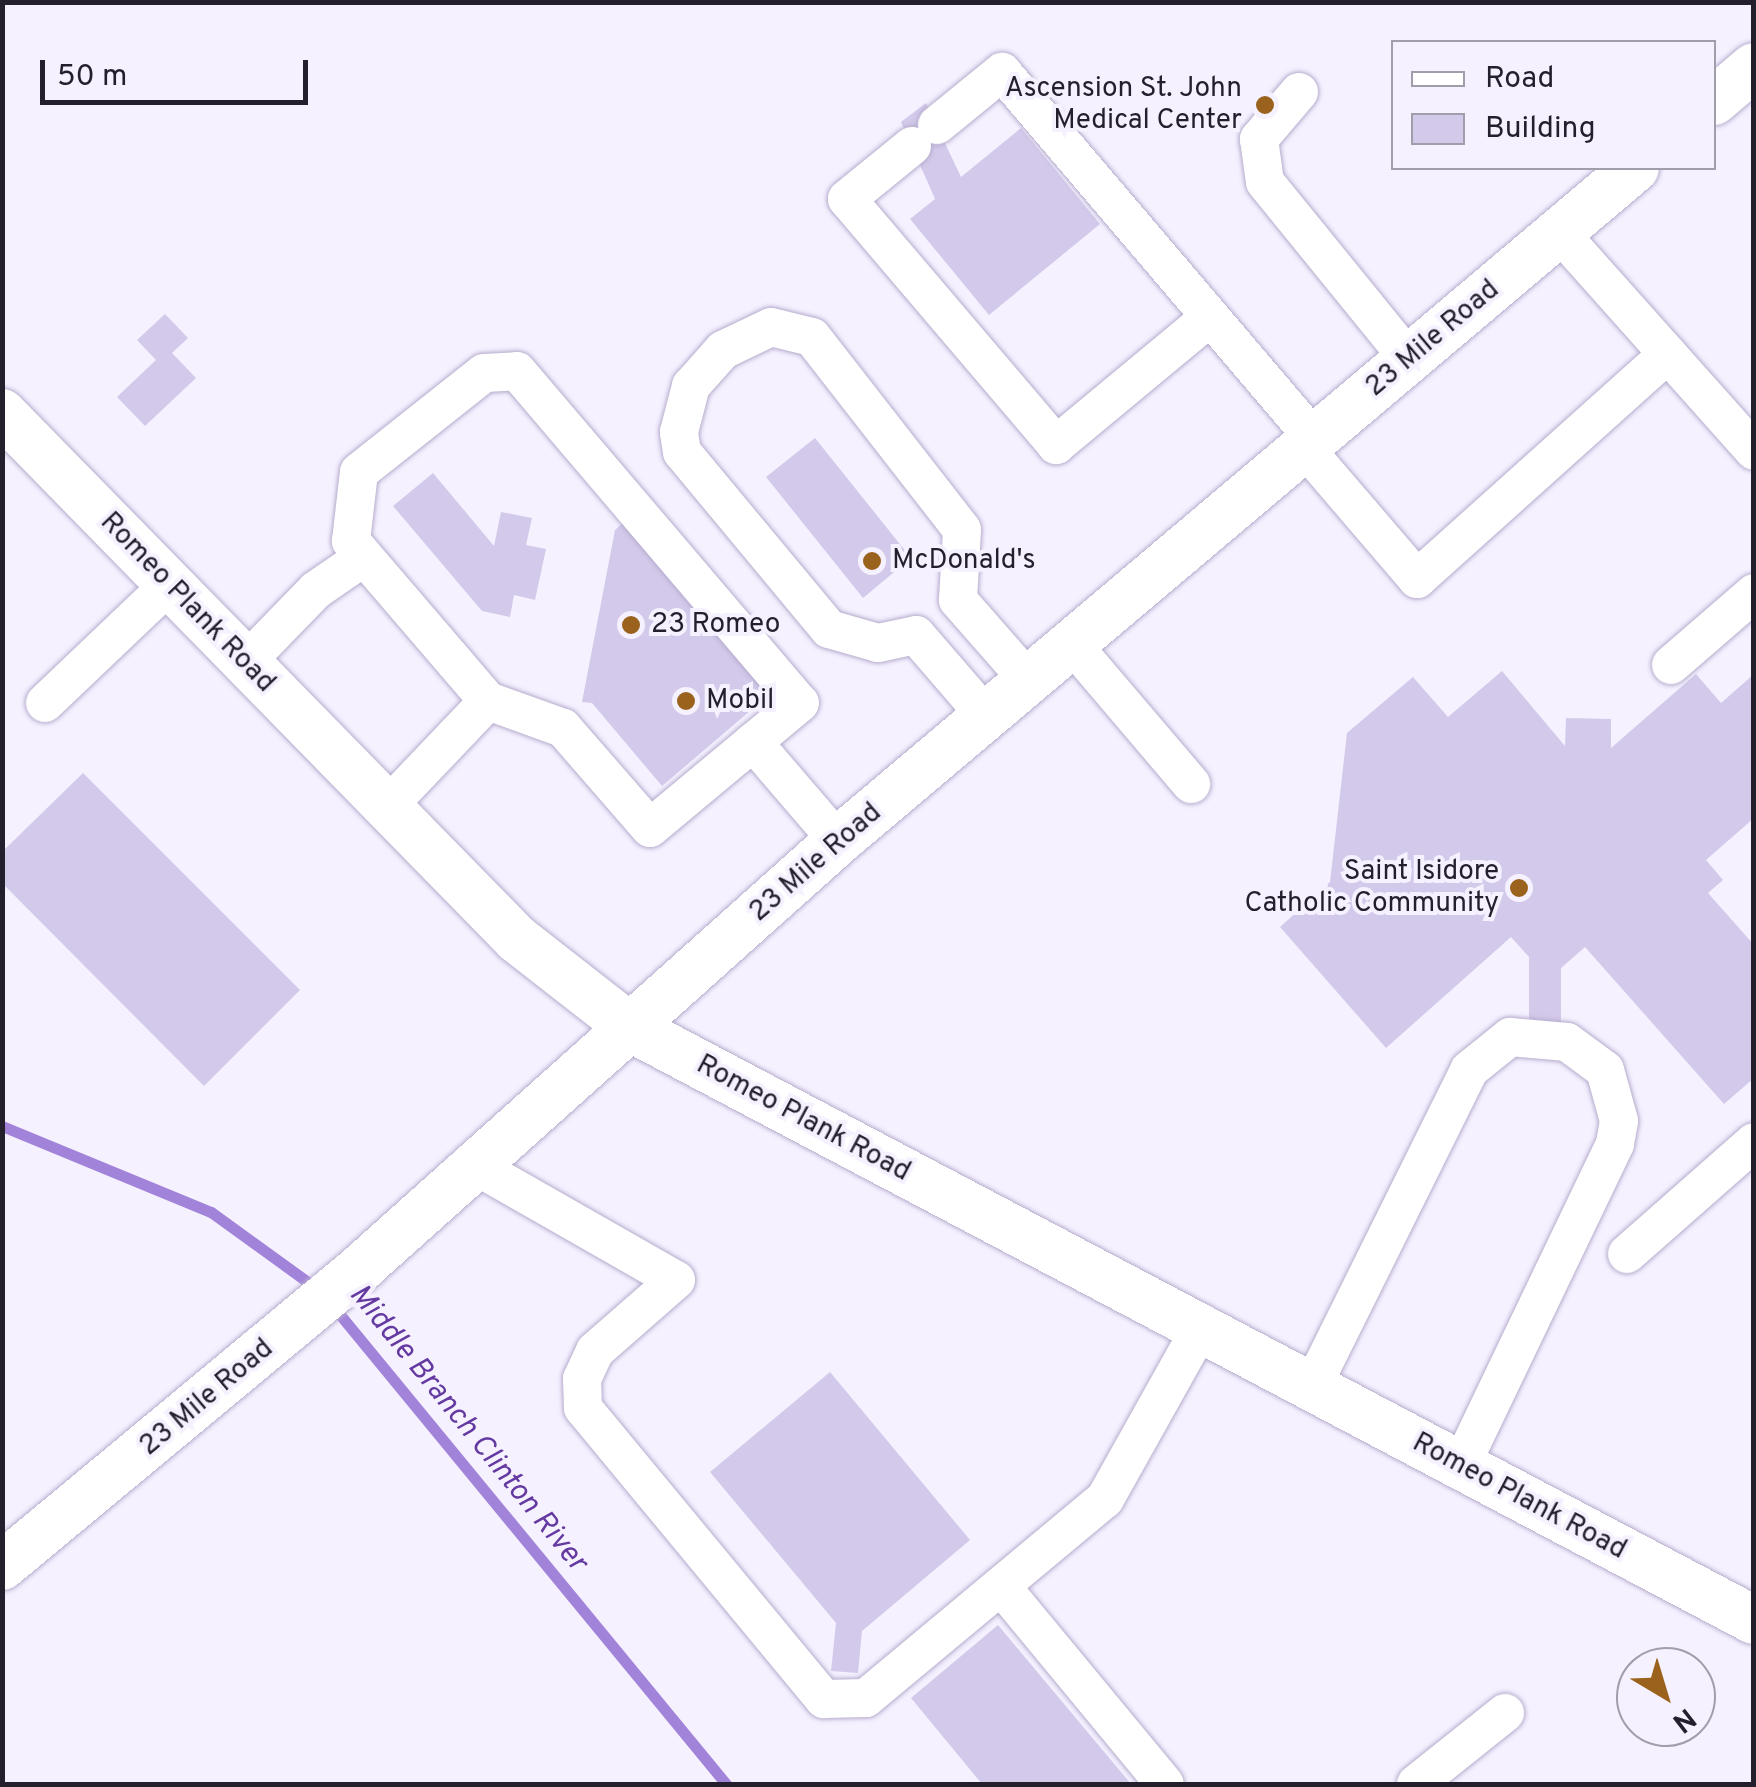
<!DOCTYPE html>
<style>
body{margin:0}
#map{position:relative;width:1756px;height:1787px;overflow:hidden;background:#f5f1ff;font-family:Overpass,sans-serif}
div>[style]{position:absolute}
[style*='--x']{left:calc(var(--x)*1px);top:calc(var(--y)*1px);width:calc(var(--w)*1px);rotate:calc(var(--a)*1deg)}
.stream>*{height:11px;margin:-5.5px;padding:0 5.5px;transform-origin:5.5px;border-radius:5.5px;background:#a283da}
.building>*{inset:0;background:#d3c9ea}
.roads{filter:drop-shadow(0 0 2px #b6accd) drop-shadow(0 0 2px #b6accd)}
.minor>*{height:38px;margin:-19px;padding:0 19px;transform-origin:19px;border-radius:19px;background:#fff}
.major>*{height:48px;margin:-24px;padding:0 24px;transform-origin:24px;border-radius:24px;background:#fff}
.dots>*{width:28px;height:28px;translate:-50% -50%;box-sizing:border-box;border:5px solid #f5f1ff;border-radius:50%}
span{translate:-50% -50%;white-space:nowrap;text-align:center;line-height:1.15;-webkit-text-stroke:8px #f5f1ff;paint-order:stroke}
.poi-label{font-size:28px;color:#231f2c}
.right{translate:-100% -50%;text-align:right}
.left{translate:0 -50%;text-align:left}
.street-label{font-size:28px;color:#231f2c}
.water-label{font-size:30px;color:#6439a0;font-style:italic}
.frame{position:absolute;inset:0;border:5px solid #231f2c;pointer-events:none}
.legend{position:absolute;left:1391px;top:40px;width:325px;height:130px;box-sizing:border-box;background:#f5f1ff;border:2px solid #a19dab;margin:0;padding:12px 18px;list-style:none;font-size:30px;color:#231f2c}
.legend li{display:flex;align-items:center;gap:20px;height:50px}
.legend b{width:50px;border:2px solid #a19dab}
.north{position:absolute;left:1616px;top:1647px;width:100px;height:100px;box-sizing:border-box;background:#f5f1ff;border:2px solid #a19dab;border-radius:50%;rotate:142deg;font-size:28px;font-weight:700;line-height:40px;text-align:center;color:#231f2c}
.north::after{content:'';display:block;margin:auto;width:35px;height:45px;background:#9a621d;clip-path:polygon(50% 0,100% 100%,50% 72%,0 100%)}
.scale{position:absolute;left:40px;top:60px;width:268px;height:45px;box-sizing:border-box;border:5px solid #231f2c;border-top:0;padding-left:12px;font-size:30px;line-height:35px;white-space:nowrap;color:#231f2c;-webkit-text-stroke:8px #f5f1ff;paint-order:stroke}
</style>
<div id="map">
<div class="stream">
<i style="--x:2;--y:1126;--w:226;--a:22.4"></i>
<i style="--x:211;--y:1212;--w:130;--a:35.9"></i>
<i style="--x:332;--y:1305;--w:620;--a:50.56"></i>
</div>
<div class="building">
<i style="clip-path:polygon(926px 103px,961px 177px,1021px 128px,1100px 224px,989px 315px,910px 219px,935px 199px,901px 122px)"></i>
<i style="clip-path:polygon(165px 314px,188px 338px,172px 353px,196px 378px,145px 426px,117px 397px,156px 360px,137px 340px)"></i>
<i style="clip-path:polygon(815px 438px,911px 558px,863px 598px,766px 477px)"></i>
<i style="clip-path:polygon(433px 473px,494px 546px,501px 512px,532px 518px,526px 545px,546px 549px,535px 600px,514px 595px,510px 617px,482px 611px,393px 506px)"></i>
<i style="clip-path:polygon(626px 520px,770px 694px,662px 786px,592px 703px,582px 702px,615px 530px)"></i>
<i style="clip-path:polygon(1502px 671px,1565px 746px,1566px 718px,1611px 719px,1611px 748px,1696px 674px,1721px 703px,1754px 674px,1754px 818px,1706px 860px,1723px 880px,1708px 893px,1754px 945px,1754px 1078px,1724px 1104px,1585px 947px,1561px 968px,1561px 1023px,1529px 1023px,1529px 957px,1511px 937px,1386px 1048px,1280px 927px,1330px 882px,1347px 733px,1413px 677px,1448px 717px)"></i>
<i style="clip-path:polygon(83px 773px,300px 990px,204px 1086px,2px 883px,2px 852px)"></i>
<i style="clip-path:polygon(830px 1372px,970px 1540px,862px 1631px,858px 1673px,831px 1671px,836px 1623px,710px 1472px)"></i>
<i style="clip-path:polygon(998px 1625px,1131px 1784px,982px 1784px,911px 1698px)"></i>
</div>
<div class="roads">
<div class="minor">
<i style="--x:1299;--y:92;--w:62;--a:130.4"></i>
<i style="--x:1259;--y:139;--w:43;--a:82.1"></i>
<i style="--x:1265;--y:182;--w:228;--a:50.9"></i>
<i style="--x:937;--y:125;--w:84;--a:-39.2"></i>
<i style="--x:1002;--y:72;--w:482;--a:49.6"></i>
<i style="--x:912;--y:146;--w:84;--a:140.8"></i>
<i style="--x:847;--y:199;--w:323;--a:49.6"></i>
<i style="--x:1056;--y:445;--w:200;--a:-39.7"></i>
<i style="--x:1559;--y:232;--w:293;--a:48.3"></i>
<i style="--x:517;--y:371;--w:436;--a:49.6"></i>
<i style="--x:800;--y:703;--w:195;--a:140.2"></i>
<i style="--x:650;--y:828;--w:133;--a:-131"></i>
<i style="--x:563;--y:728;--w:80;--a:-160.2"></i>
<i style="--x:488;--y:701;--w:211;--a:-130.6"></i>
<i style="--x:351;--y:541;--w:69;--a:-83.4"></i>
<i style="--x:359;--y:472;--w:159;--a:-38.4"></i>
<i style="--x:484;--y:373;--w:33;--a:-3"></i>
<i style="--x:1304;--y:447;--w:174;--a:49.4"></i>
<i style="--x:1417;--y:579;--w:337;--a:-41.9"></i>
<i style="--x:1072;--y:644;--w:184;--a:49.6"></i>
<i style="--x:246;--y:662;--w:100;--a:-45.8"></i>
<i style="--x:316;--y:590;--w:58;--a:-34.5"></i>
<i style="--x:1671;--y:665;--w:110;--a:-40.9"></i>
<i style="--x:45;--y:703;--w:173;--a:-43.6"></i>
<i style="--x:986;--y:716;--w:107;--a:-130.8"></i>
<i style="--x:916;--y:635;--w:39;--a:168"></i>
<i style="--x:878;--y:643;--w:51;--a:-164.1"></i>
<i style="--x:829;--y:629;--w:230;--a:-129.7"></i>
<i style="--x:682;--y:452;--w:20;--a:-99"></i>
<i style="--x:679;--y:432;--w:48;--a:-75.4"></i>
<i style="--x:691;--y:386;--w:48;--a:-48.4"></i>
<i style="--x:723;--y:350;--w:53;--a:-25.6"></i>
<i style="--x:771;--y:327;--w:42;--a:13.7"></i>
<i style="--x:812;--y:337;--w:244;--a:52.1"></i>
<i style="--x:962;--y:530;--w:70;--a:93.3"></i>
<i style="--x:958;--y:600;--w:106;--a:48.8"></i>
<i style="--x:753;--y:742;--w:130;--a:49.4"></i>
<i style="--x:387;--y:807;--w:146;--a:-46.4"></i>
<i style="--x:476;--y:1166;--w:230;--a:29.7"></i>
<i style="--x:676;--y:1280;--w:108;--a:138.8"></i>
<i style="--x:595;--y:1351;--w:31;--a:115"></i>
<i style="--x:582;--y:1379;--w:29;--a:88"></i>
<i style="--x:583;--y:1408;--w:378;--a:50.4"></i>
<i style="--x:824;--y:1699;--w:42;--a:-1.4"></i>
<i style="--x:866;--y:1698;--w:311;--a:-39.8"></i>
<i style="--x:1105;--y:1499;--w:193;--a:-60.8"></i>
<i style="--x:1627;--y:1254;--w:169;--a:-41.4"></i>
<i style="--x:1310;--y:1391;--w:358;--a:-63.6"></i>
<i style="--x:1469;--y:1070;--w:53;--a:-38.8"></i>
<i style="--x:1510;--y:1037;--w:57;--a:5"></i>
<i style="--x:1567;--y:1042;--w:47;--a:36.4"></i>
<i style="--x:1605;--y:1070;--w:53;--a:74.6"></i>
<i style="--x:1619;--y:1121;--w:23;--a:100"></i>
<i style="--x:1615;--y:1144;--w:356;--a:115.6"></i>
<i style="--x:1001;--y:1586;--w:257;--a:50.4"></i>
<i style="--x:1416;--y:1784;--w:114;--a:-38.6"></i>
</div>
<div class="major">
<i style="--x:1714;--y:101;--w:52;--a:-40.4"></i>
<i style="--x:2;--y:413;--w:736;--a:45.61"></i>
<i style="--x:517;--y:939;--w:145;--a:38"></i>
<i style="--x:631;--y:1028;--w:1269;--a:27.8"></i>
<i style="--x:2;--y:1566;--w:471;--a:-39.7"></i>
<i style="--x:364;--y:1265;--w:636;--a:-41.81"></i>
<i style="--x:838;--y:841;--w:1043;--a:-40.18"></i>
</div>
</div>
<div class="dots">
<i style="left:1265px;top:105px;background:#9a621d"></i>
<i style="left:872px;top:561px;background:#9a621d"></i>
<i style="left:631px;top:625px;background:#9a621d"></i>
<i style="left:686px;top:701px;background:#9a621d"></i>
<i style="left:1519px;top:888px;background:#9a621d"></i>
</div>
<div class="poi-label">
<span class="right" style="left:1242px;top:105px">Ascension St. John<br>Medical Center</span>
<span class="left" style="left:892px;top:561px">McDonald's</span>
<span class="left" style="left:651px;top:625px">23 Romeo</span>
<span class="left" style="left:706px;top:701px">Mobil</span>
<span class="right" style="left:1499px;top:888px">Saint Isidore<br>Catholic Community</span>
</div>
<div class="street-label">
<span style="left:1433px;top:339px;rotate:-40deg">23 Mile Road</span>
<span style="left:187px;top:603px;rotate:46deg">Romeo Plank Road</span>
<span style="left:816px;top:863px;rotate:-41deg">23 Mile Road</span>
<span style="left:803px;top:1119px;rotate:28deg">Romeo Plank Road</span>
<span style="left:207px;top:1398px;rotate:-40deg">23 Mile Road</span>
<span style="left:1519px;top:1497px;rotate:28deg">Romeo Plank Road</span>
</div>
<div class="water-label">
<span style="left:467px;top:1429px;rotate:51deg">Middle Branch Clinton River</span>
</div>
<div class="frame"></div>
<ul class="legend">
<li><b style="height:12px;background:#fff"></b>Road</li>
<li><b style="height:28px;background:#d3c9ea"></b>Building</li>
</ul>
<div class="north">N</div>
<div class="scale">50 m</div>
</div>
